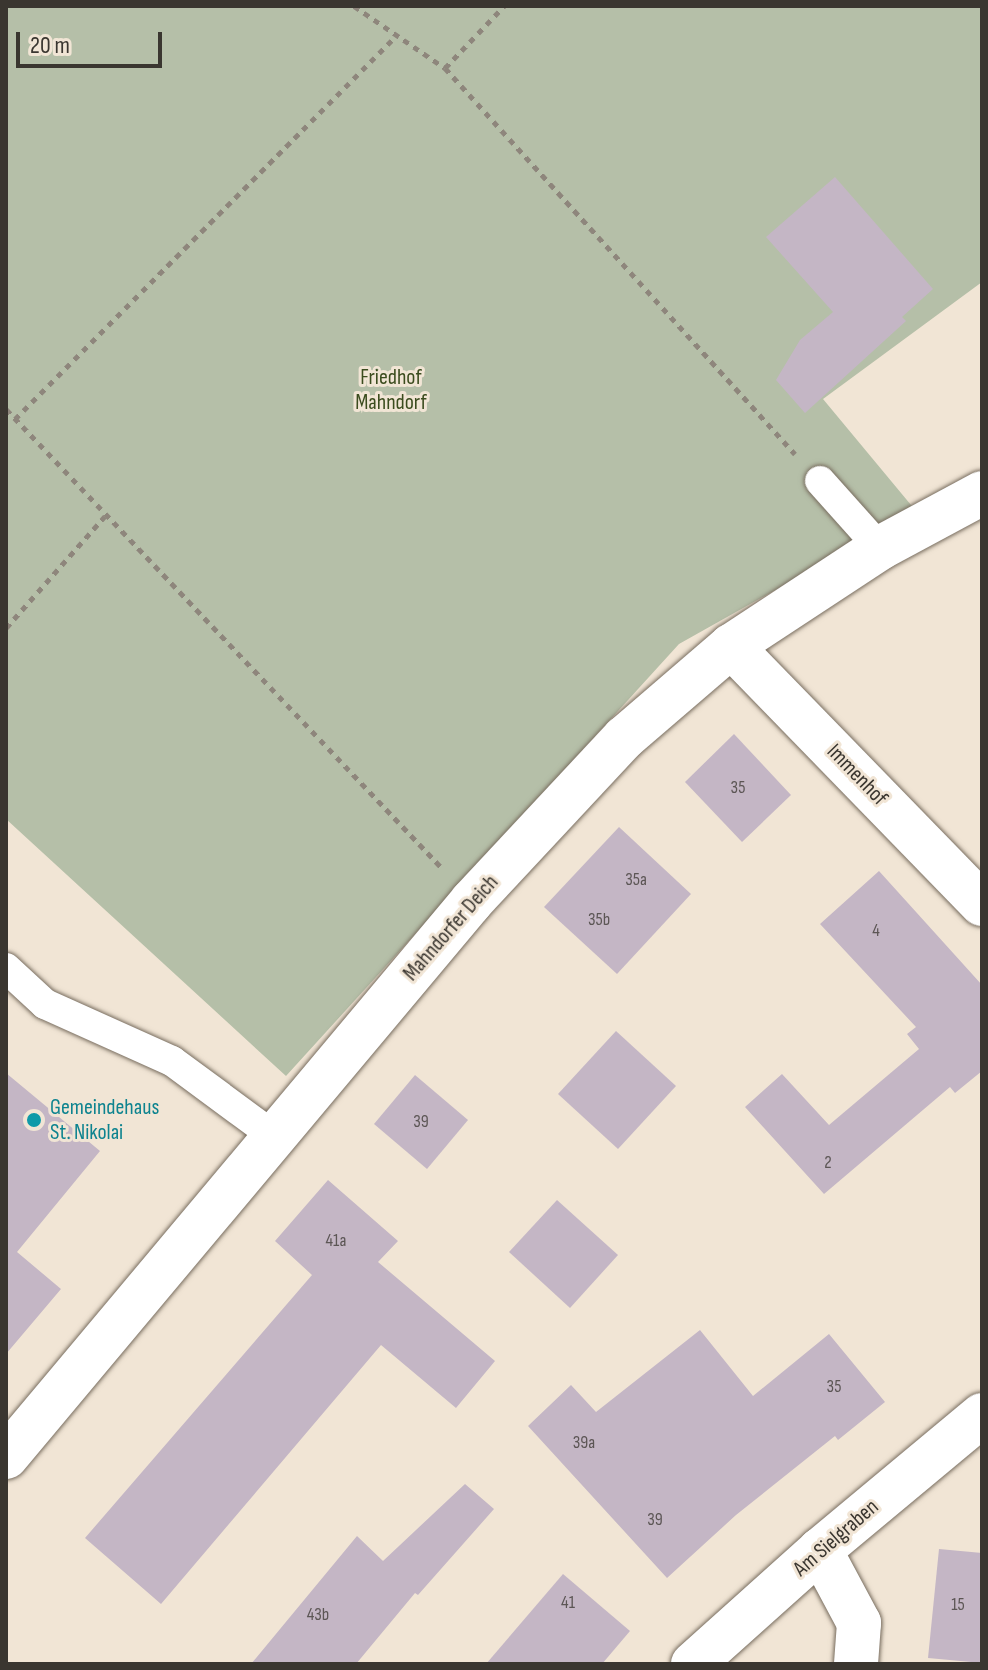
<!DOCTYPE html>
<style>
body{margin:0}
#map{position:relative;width:988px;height:1670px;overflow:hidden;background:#f1e5d5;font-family:"Sofia Sans Condensed",sans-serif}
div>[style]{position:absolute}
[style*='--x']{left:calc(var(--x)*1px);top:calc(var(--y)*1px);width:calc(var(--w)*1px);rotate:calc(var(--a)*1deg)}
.green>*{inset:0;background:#b5bfa8}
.building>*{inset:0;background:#c4b6c5}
.path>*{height:5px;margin-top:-2.5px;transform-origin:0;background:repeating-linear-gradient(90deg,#8e867c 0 6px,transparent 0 12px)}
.roads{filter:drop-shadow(0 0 2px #786d5f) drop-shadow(0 0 2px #786d5f)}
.service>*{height:30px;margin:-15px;padding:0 15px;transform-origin:15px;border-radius:15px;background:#fff}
.minor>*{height:44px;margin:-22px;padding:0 22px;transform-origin:22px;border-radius:22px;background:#fff}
.dots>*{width:22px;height:22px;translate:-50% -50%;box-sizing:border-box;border:4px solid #f1e5d5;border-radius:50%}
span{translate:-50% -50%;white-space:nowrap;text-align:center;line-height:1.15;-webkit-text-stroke:6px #f1e5d5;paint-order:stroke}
.number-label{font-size:18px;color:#5c5655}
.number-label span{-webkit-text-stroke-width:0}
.park-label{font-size:22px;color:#3b4c1e}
.street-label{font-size:22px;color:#3a3630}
.culture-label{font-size:22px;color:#0d838f}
.left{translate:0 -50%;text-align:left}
.frame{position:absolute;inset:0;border:8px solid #3a3630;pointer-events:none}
.scale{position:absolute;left:16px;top:32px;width:146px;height:36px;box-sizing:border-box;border:4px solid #3a3630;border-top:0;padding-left:10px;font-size:24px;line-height:28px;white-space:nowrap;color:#3a3630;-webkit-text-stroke:6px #f1e5d5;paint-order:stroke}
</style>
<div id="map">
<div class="green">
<i style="clip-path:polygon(6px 6px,982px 6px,982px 282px,823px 399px,916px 511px,679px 644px,286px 1076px,6px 819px)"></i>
</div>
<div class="building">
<i style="clip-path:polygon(835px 177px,933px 289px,902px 317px,906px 321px,805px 413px,776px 380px,800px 340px,833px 312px,766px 237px)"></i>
<i style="clip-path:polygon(734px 734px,791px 795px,742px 842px,685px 782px)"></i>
<i style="clip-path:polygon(619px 827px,691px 894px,617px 974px,544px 907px)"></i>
<i style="clip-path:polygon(879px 871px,982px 985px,982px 1071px,955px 1093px,950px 1087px,824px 1194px,745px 1107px,782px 1074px,829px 1125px,919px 1049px,907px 1034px,916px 1027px,820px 924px)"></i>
<i style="clip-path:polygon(616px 1031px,676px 1086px,618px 1149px,558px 1094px)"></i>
<i style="clip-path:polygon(6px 1073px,100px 1151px,17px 1252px,61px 1289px,6px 1354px)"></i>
<i style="clip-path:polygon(415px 1075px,468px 1120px,427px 1169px,374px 1124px)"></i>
<i style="clip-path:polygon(328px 1180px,398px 1241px,378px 1262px,495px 1361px,456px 1408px,381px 1345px,161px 1604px,85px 1538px,312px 1275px,275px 1241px)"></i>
<i style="clip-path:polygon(557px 1200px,618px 1255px,570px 1308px,509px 1252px)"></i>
<i style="clip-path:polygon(700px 1330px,753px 1396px,829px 1334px,885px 1402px,838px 1440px,835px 1436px,736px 1515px,667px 1578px,528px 1426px,571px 1385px,596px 1412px)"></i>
<i style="clip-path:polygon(465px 1484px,494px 1509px,418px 1595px,415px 1593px,356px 1664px,251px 1664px,357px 1536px,383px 1561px)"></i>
<i style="clip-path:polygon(939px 1549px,982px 1553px,982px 1663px,928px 1658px)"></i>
<i style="clip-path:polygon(563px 1574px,630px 1631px,602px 1664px,486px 1664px)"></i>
</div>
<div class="path">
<i style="--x:354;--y:6;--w:110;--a:34.3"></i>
<i style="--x:445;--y:68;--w:521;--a:47.8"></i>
<i style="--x:445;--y:68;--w:86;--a:-46.4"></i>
<i style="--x:6;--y:409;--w:632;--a:46.48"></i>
<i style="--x:15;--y:419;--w:542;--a:-45.15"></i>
<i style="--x:6;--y:628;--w:149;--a:-48.5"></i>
</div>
<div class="roads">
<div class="service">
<i style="--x:820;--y:481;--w:90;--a:48.2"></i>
<i style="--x:6;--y:968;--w:53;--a:42.7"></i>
<i style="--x:45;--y:1004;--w:139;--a:24.2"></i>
<i style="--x:172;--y:1061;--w:128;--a:36.4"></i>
</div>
<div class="minor">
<i style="--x:731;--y:646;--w:360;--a:45.8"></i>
<i style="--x:6;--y:1457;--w:725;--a:-50.03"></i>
<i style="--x:472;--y:901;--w:223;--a:-47"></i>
<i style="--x:624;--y:738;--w:141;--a:-40.7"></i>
<i style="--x:731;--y:646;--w:178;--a:-33.3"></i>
<i style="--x:880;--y:548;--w:116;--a:-28.3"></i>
<i style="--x:820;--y:1550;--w:83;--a:61.9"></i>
<i style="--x:859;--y:1623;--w:41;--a:94.2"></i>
<i style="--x:693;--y:1664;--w:171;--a:-41.9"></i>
<i style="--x:820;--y:1550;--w:211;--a:-39.8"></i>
</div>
</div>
<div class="dots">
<i style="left:34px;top:1120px;background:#0f9aa8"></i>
</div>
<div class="number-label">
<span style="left:738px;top:788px">35</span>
<span style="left:636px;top:880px">35a</span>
<span style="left:599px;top:920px">35b</span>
<span style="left:876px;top:931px">4</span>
<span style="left:421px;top:1122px">39</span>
<span style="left:828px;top:1163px">2</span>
<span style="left:336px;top:1241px">41a</span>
<span style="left:834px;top:1387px">35</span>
<span style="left:584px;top:1443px">39a</span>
<span style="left:655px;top:1520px">39</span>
<span style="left:568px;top:1603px">41</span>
<span style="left:958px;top:1605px">15</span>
<span style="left:318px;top:1615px">43b</span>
</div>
<div class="park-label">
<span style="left:391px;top:390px">Friedhof<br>Mahndorf</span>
</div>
<div class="street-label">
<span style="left:857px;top:775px;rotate:46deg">Immenhof</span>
<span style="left:451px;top:928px;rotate:-49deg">Mahndorfer Deich</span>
<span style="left:836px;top:1538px;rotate:-41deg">Am Sielgraben</span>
</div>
<div class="culture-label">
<span class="left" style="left:50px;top:1120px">Gemeindehaus<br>St. Nikolai</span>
</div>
<div class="frame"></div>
<div class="scale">20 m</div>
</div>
